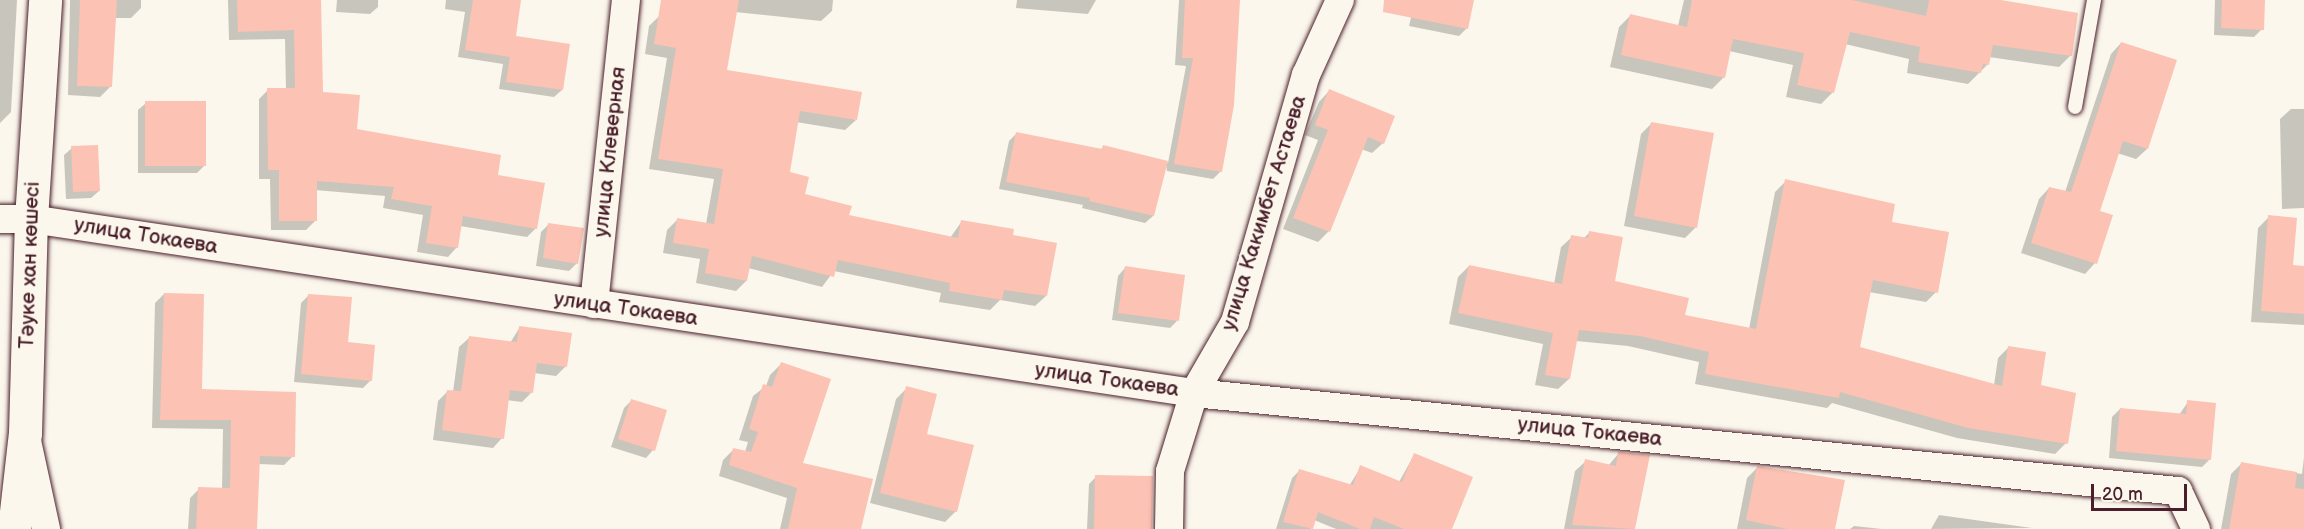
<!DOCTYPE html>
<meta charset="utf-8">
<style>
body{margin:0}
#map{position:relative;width:2304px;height:529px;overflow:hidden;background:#fbf7ec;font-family:"Balsamiq Sans",sans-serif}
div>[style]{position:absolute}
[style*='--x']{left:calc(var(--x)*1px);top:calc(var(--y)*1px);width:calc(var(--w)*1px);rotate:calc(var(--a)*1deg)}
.shadow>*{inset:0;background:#0003}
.building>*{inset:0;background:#fcc2b3}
.roads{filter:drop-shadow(0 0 2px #4a1f2b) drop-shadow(0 0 2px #4a1f2b)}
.service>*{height:14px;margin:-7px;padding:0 7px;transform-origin:7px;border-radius:7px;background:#fbf7ec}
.minor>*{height:28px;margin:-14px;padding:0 14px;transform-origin:14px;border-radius:14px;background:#fbf7ec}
.tertiary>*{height:33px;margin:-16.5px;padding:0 16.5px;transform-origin:16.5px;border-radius:16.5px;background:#fbf7ec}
span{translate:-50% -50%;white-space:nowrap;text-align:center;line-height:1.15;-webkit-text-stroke:4.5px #fbf7ec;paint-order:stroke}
.street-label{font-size:21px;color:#4a1f2b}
.scale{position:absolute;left:2091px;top:484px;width:96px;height:27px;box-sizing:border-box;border:3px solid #4a1f2b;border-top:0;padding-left:8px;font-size:18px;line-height:21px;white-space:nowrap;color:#4a1f2b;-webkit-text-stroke:4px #fbf7ec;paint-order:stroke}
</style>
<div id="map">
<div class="shadow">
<i style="clip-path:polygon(0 0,17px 0,11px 112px,0 123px)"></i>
<i style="clip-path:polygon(70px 0,141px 0,141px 8px,131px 18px,114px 18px,110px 87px,100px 97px,68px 95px)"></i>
<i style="clip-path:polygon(228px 0,296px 0,322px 93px,355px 130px,497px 176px,536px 228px,527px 237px,460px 226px,457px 247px,448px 257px,417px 252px,423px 215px,383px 208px,385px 196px,315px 190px,316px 220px,306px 230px,271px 230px,270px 179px,259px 179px,259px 99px,268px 90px,286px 90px,285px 39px,229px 40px)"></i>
<i style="clip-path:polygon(337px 0,378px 0,378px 7px,370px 14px,336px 12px)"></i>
<i style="clip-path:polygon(446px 0,519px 0,514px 37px,562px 90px,554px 97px,499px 89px,503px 64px,458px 57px,465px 12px,445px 9px)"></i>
<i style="clip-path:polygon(676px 0,833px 0,832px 11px,821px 21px,735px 12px,726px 71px,856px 120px,845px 130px,796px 122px,788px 173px,803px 196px,848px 216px,950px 238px,962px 221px,1012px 236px,1046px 296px,1035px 306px,1000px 300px,990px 310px,939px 302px,941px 293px,834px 271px,822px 287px,748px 268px,746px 281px,736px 291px,696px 283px,700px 259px,663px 253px,667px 230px,678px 219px,706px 224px,714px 179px,649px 169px,667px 58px,645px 54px,649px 26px)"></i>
<i style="clip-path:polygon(1017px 0,1096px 0,1088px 14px,1016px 8px)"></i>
<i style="clip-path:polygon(1179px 0,1238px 0,1220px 172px,1213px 179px,1167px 171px,1166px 164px,1153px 216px,1145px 223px,1082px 208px,1083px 205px,999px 189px,1009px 141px,1017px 133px,1100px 150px,1103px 147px,1168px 163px,1186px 66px,1175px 65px)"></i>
<i style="clip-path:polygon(1415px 0,1472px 0,1466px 29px,1459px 36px,1409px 26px)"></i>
<i style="clip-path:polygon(1684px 0,1999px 0,2071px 55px,2059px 67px,1989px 57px,1987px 65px,1968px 84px,1907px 73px,1909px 59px,1845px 44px,1833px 92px,1821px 104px,1786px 97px,1793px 65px,1729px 51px,1724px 77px,1712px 89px,1610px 67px,1619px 27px,1631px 15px,1678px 26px)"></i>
<i style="clip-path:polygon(2215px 0,2263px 0,2262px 29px,2254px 37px,2214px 35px)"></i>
<i style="clip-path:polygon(2121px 43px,2147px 149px,2136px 159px,2117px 153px,2098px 212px,2095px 263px,2085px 274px,2021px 253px,2039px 199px,2049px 188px,2065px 192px,2111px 54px)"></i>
<i style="clip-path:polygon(1329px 91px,1383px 143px,1372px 153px,1361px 149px,1328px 232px,1318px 242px,1283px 229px,1318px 140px,1305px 135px,1319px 102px)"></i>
<i style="clip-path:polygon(146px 103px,205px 165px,197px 173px,138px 173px,138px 110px)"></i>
<i style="clip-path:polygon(2291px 109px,2304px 109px,2304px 208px,2282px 209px,2280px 119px)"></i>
<i style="clip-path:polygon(1651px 124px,1696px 227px,1685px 238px,1624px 226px,1641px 134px)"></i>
<i style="clip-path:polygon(72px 148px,99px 191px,91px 198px,66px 199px,64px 155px)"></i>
<i style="clip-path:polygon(1786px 181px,1890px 223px,1936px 292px,1926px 302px,1869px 292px,1858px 348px,1994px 385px,1998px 358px,2009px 347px,2039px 386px,2066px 443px,2055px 454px,1957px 438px,1832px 403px,1827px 408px,1695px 384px,1699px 362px,1628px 346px,1576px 341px,1569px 379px,1558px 389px,1535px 385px,1543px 344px,1449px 324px,1458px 277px,1469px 266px,1554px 284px,1561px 247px,1572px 237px,1583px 239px,1589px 233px,1613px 282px,1684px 316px,1749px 329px,1775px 192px)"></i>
<i style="clip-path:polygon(2269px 217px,2292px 267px,2304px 267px,2304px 325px,2251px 322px,2258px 228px)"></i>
<i style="clip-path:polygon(549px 224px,577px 263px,569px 271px,536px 266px,541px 232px)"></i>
<i style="clip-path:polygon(1125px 268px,1177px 321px,1170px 328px,1112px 320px,1118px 276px)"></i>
<i style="clip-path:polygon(164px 294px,200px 391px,293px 456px,284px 465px,258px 464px,255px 529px,188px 529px,190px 498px,199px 489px,222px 490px,223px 429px,152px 428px,155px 303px)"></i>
<i style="clip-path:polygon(309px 295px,371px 380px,363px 388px,294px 382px,301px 303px)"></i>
<i style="clip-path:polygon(520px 327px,566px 366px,556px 376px,534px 373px,531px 393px,522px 402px,507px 400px,502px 438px,493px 448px,433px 440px,438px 401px,448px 391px,453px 392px,459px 347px,469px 338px,510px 343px)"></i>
<i style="clip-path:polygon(781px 364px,801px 464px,860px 529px,780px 529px,787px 498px,719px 476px,723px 460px,734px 449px,745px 452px,748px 442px,739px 440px,753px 396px,766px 386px,770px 375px)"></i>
<i style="clip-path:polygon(907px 388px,956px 511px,945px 522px,870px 503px,896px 399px)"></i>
<i style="clip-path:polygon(632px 400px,653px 450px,646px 458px,611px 447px,624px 408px)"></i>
<i style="clip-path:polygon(2188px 402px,2209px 460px,2202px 467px,2109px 458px,2112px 417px,2120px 409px,2179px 415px)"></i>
<i style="clip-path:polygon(1619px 453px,1648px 456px,1633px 529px,1564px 529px,1575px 471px,1586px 461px,1608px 466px)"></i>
<i style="clip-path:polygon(1414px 455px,1450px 529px,1336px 529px,1314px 520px,1311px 529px,1276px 529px,1292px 478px,1299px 471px,1349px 486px,1361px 467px,1399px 482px)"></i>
<i style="clip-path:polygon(2304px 457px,2304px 529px,2221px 529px,2231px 474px,2241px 464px,2302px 474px)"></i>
<i style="clip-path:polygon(1758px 467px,1834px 529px,1737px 529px,1747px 478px)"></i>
<i style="clip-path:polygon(1096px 477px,1150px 529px,1087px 529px,1089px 484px)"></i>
<i style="clip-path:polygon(1939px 515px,2032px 528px,1931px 529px)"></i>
<i style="clip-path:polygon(1854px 526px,1882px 529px,1850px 529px)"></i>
</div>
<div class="building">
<i style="clip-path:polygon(80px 0,117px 0,112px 87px,77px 86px)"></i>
<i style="clip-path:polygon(237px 0,321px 0,323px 92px,360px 95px,357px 129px,501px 155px,498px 175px,545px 183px,537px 229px,463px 216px,458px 248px,426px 243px,432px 206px,391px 199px,394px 187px,317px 181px,317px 221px,279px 221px,279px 170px,268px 170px,267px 88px,295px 88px,294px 30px,238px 32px)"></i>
<i style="clip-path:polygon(473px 0,521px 0,516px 36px,570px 44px,563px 90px,506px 82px,510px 57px,465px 50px)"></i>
<i style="clip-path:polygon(661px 0,739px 0,727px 70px,862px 92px,857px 120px,800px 111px,790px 172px,809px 177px,805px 194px,852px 206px,849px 215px,958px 238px,961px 220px,1014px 229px,1013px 235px,1057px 243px,1047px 296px,1004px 290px,1002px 300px,949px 291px,950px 283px,838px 260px,834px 277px,752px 256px,747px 281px,705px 273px,709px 249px,673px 243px,677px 218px,714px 224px,723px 169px,658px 159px,676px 48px,654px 44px)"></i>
<i style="clip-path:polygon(1185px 0,1240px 0,1234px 105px,1222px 172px,1174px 164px,1193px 58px,1182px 58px)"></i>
<i style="clip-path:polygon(1384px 0,1474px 0,1468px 29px,1383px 12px)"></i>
<i style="clip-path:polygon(1692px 0,1852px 0,1926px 16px,1929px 0,2001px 0,2078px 13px,2072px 56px,1993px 45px,1989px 65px,1983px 64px,1981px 73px,1918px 62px,1920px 47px,1850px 32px,1834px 93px,1797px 85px,1804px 53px,1733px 39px,1725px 78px,1621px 55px,1630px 14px,1687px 27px)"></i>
<i style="clip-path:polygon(2222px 0,2265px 0,2264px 30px,2221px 28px)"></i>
<i style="clip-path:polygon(2121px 42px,2177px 60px,2148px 149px,2123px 141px,2100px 211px,2113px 215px,2097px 264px,2031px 243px,2049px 187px,2071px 192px)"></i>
<i style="clip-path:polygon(1329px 89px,1395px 116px,1384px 144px,1368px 137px,1330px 232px,1293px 218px,1328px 130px,1315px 125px)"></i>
<i style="clip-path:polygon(145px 101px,206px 101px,206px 166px,145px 166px)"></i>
<i style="clip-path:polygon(1651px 122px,1714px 133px,1697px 228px,1634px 216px)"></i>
<i style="clip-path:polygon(1016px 132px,1102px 149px,1103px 145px,1168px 161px,1154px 216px,1089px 201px,1090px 198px,1006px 182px)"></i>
<i style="clip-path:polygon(98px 145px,100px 191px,73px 192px,71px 146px)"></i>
<i style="clip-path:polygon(1785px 179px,1895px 204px,1892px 222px,1949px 232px,1938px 293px,1873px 280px,1860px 347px,2002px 386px,2008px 346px,2046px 352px,2041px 385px,2076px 393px,2068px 444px,1968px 428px,1840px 392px,1839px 398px,1705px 374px,1709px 352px,1640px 336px,1579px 330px,1570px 379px,1545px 375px,1553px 333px,1458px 313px,1469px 265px,1562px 284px,1571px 235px,1588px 238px,1589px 231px,1623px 237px,1615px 281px,1689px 298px,1685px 315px,1756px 329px)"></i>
<i style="clip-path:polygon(2268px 215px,2297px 218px,2293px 265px,2304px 266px,2304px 314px,2261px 311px)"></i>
<i style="clip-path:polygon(548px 223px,584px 228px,578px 264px,543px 258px)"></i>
<i style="clip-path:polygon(1125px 266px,1185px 275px,1179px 321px,1118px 313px)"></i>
<i style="clip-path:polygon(164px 293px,204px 294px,202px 389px,296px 392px,295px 457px,260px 456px,257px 529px,196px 529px,198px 487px,230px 488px,231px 420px,160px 420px)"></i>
<i style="clip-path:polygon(308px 294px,352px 297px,348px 342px,375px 345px,372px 381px,301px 374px)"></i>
<i style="clip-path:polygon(519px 326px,572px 333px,567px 367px,537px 363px,533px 393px,510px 390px,504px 439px,442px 430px,447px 390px,461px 391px,469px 336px,517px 342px)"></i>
<i style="clip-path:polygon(781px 362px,831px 379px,803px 463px,873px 479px,861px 529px,788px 529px,797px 488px,729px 465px,733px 448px,751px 452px,758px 432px,749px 429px,763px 384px,772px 387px)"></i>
<i style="clip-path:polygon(906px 386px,937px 394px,927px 434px,974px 445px,957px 512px,880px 493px)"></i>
<i style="clip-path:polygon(631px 399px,667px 410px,655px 451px,618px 439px)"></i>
<i style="clip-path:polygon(2187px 400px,2216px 403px,2211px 460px,2116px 451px,2120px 408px,2186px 414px)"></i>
<i style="clip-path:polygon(1618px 452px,1650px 455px,1635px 529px,1572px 525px,1585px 459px,1616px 466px)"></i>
<i style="clip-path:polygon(1414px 453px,1473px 477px,1452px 529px,1404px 529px,1374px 517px,1370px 529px,1360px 529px,1318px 512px,1313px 529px,1283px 522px,1299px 469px,1353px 485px,1360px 465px,1402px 482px)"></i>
<i style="clip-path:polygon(2241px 462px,2297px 472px,2295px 488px,2304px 489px,2304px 529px,2229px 529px)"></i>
<i style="clip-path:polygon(1757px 466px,1845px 480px,1835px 529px,1787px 529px,1746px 520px)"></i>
<i style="clip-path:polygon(1095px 475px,1153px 476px,1152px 529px,1094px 529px)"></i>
</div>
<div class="roads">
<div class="service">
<i style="--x:2075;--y:107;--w:109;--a:-79.9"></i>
</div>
<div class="minor">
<i style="--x:0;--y:219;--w:31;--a:0"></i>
<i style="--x:31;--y:219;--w:1176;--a:8.51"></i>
<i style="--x:1194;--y:393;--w:989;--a:5.69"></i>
<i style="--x:2178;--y:491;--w:42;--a:64.7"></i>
<i style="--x:594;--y:304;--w:306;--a:-84"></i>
<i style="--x:27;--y:441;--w:90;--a:77.8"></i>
<i style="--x:1169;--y:529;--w:58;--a:-89"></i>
<i style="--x:1170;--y:471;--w:82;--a:-72.9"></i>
<i style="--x:1194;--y:393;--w:82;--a:-60"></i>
<i style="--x:1235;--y:322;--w:257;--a:-74"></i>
<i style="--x:1306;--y:75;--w:82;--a:-65.6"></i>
</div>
<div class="tertiary">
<i style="--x:14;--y:529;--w:97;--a:-83.5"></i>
<i style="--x:25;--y:433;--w:214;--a:-88.4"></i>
<i style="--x:31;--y:219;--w:219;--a:-86.3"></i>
</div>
</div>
<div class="street-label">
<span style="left:610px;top:152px;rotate:-84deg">улица Клеверная</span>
<span style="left:1264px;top:213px;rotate:-73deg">улица Какимбет Астаева</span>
<span style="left:146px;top:236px;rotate:9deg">улица Токаева</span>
<span style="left:30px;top:265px;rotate:-88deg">Тәуке хан көшесі</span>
<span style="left:626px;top:309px;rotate:8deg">улица Токаева</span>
<span style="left:1107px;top:380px;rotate:8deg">улица Токаева</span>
<span style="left:1590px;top:432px;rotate:6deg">улица Токаева</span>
</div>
<div class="scale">20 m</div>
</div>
